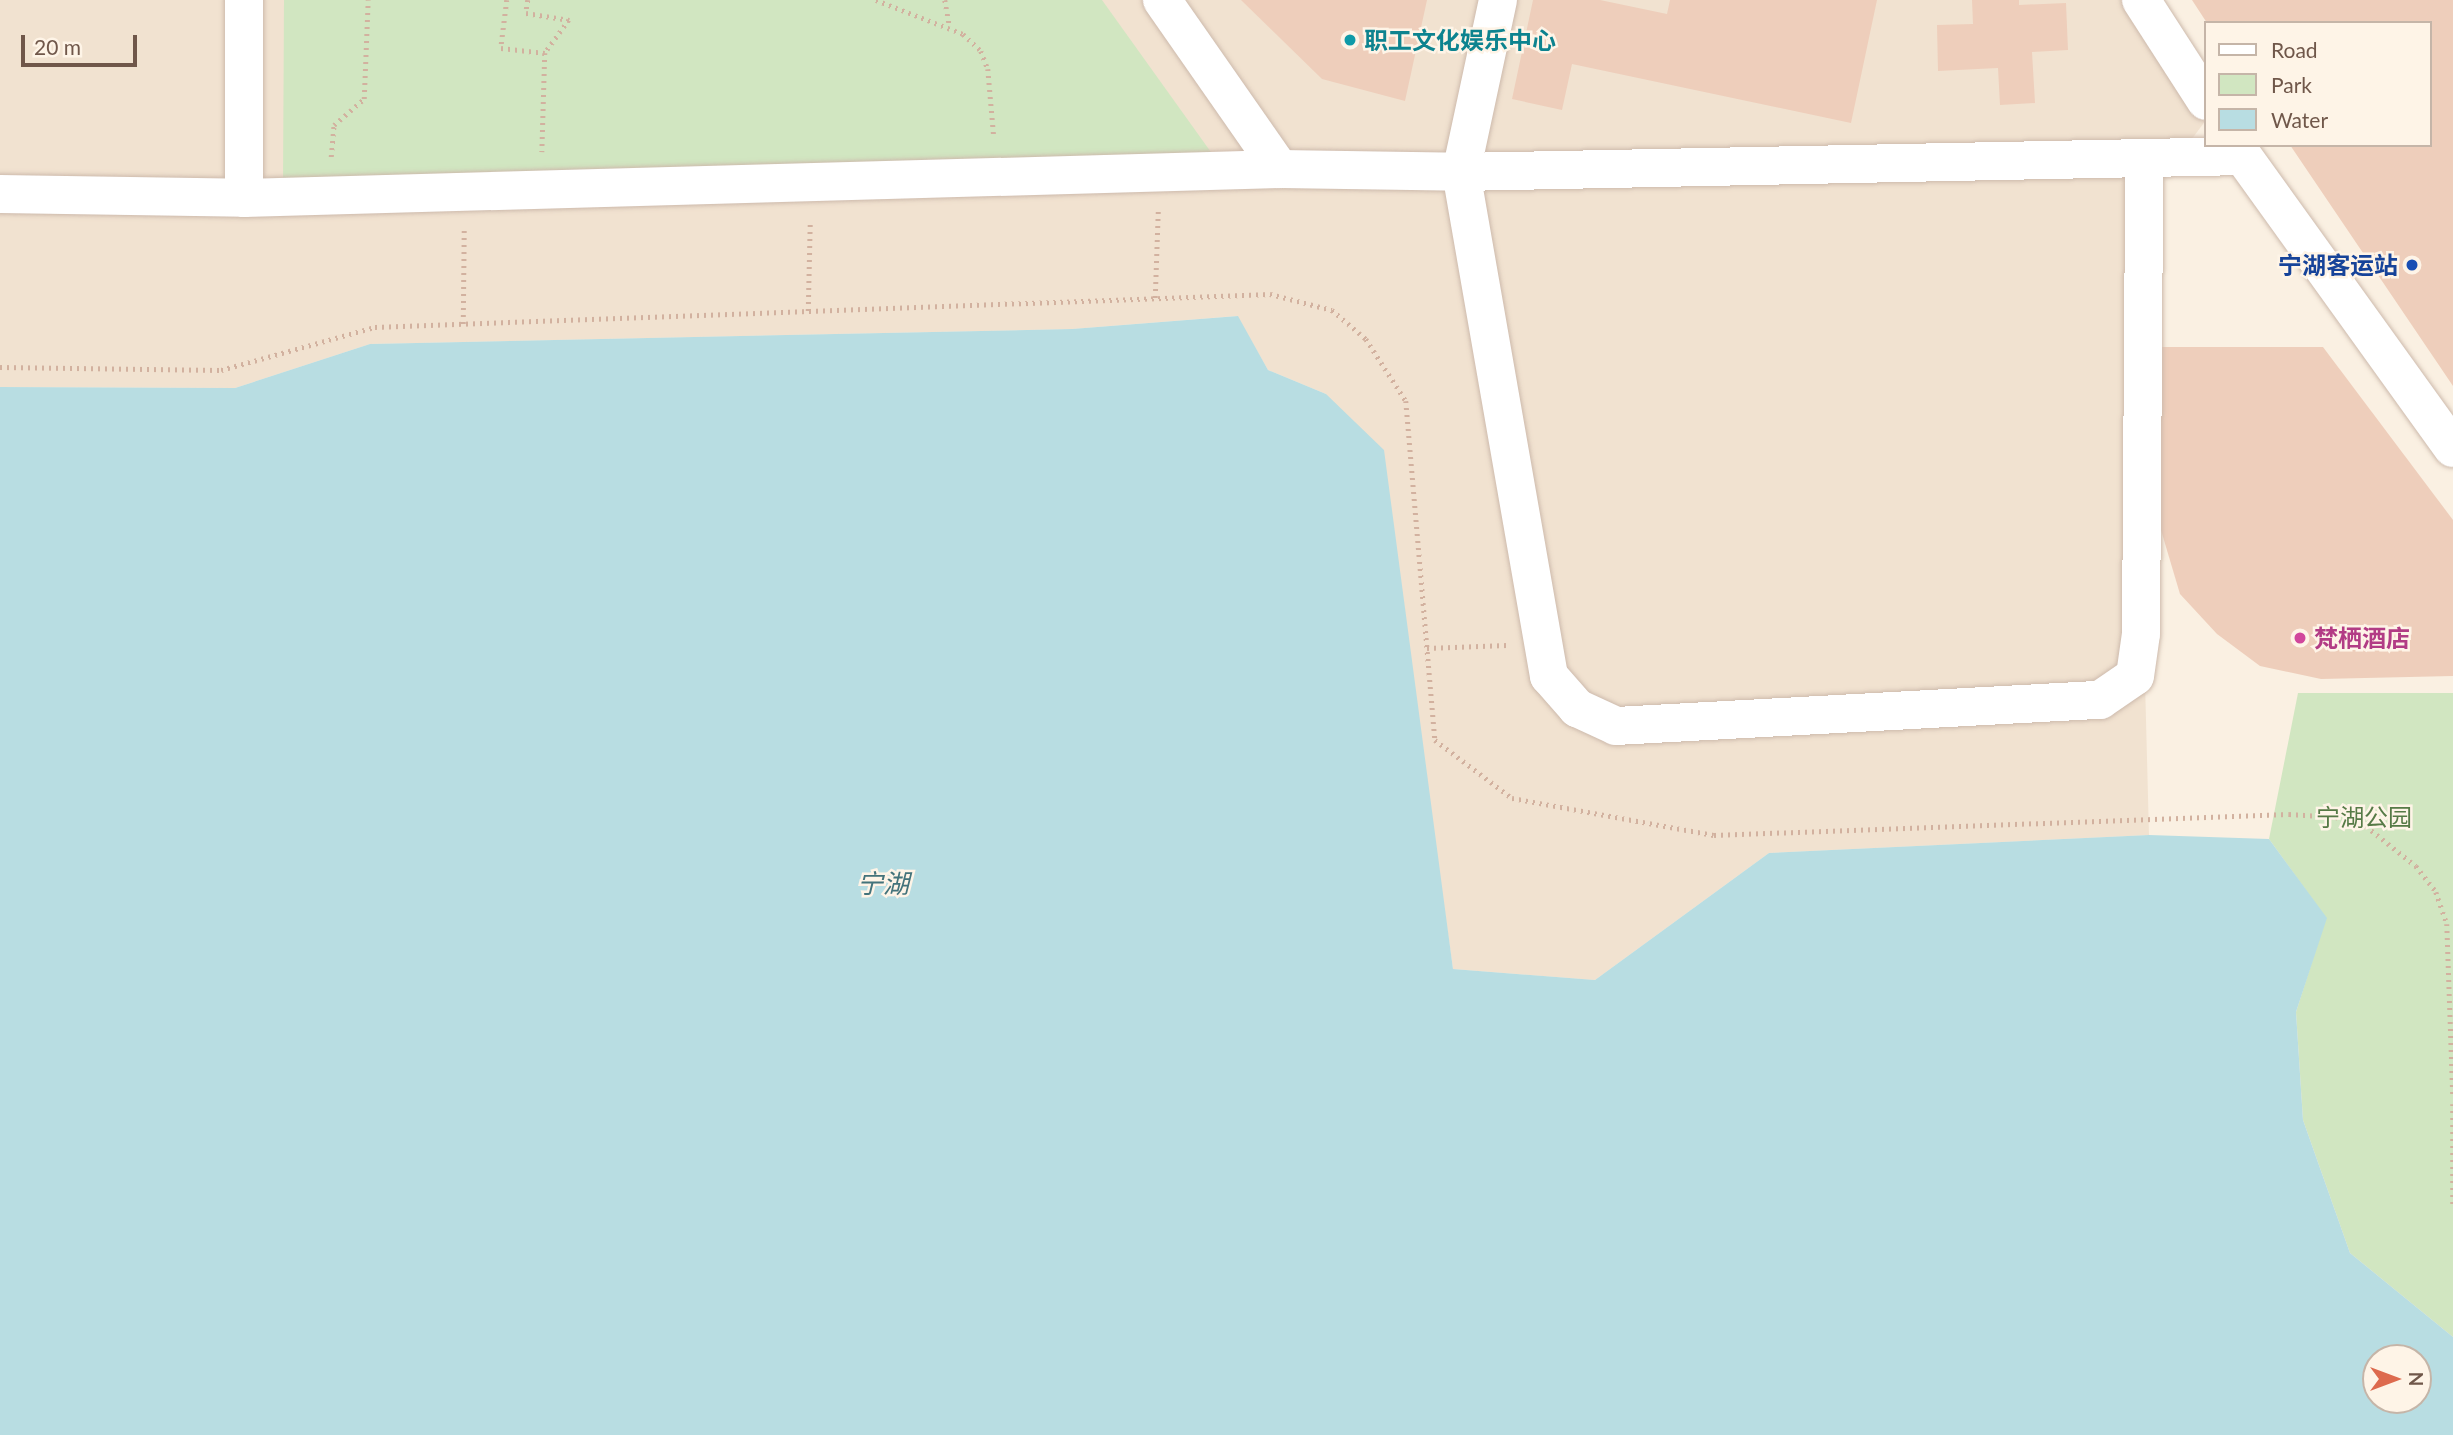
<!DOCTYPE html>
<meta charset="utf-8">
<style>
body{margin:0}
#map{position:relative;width:2453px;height:1435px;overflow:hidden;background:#faf0e2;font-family:Lato,"Noto Sans SC",sans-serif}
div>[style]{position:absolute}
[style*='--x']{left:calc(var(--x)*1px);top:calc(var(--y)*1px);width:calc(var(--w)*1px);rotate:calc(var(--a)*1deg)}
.residential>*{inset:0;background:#f1e2d0}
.green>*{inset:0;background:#d1e6c1}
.water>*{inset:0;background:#b8dde2}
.building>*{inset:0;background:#eecebb}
.path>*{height:4.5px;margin-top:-2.25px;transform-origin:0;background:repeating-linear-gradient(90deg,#d2b19f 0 2px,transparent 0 7px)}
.roads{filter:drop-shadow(0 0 2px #cdbaac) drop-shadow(0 0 2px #cdbaac)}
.minor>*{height:38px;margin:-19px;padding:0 19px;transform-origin:19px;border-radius:19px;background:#fff}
.dots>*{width:19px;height:19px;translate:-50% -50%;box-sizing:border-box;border:4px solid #fef4e7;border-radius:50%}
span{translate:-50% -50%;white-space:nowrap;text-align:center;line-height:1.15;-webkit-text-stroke:5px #fef4e7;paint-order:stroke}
.culture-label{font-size:24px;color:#0d838f;font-weight:700}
.left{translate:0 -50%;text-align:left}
.transit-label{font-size:24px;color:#164399;font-weight:700}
.right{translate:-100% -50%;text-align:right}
.hotel-label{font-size:24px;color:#b23c85;font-weight:700}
.park-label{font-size:24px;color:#567a46}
.water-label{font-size:26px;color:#43737b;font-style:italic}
.legend{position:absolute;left:2204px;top:21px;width:228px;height:126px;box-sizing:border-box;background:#fef4e7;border:2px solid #c5b5a8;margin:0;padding:9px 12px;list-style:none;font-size:21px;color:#70574a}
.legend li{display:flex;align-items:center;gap:14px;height:35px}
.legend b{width:35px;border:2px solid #c5b5a8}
.north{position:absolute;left:2362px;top:1344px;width:70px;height:70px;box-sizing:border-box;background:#fef4e7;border:2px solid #c5b5a8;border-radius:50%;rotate:90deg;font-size:19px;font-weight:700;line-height:28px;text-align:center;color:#70574a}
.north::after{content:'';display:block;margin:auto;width:24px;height:32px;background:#dd6a4e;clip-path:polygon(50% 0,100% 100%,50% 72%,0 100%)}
.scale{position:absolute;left:21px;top:35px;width:116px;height:32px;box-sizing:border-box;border:4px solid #70574a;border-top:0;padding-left:9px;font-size:21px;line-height:24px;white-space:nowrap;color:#70574a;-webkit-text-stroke:5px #fef4e7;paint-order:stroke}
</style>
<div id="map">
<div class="residential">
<i style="clip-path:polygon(0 0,2143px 0,2206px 101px,2206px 120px,2133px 218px,2149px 835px,1769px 853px,1595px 980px,1453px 969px,1432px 821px,1326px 394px,1268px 370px,1237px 316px,1072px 329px,370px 344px,235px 388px,0 387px)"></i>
</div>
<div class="green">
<i style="clip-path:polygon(284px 0,1102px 0,1213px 155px,283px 180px)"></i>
<i style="clip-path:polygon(2298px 693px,2453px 693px,2453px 1337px,2350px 1253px,2303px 1120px,2296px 1012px,2326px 918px,2269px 839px)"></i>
</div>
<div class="water">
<i style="clip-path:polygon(evenodd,1238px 316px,1268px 370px,1326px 394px,1384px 450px,1453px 969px,1595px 980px,1769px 853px,2149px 835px,2269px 839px,2327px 918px,2296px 1012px,2303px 1120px,2350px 1253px,2453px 1337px,2453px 1435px,0 1435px,0 387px,235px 388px,370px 344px,1072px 329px,1238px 316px,2376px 1358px,2418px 1358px,2418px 1400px,2376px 1400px,2376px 1358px)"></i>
</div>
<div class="building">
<i style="clip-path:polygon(1241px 0,1427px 0,1405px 101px,1322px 79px)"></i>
<i style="clip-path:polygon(1533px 0,1600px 0,1667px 14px,1670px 0,1877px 0,1851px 123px,1572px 64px,1562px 110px,1512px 99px)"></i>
<i style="clip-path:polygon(1972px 0,2019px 0,2019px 5px,2066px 3px,2068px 50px,2032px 52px,2035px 103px,2000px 105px,1998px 68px,1938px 71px,1937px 25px,1973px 24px)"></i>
<i style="clip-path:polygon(2192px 0,2453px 0,2453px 386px,2290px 145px,2430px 145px,2430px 23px,2207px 23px)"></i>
<i style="clip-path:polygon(2154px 347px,2323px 347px,2453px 520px,2453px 676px,2321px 679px,2260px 666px,2217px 634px,2180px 594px,2158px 520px)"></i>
</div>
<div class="path">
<i style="--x:507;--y:0;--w:48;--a:97.1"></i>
<i style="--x:501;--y:48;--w:44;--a:6.5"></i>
<i style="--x:545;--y:53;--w:99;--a:91.7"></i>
<i style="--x:528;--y:0;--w:13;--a:99"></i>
<i style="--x:526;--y:13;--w:44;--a:9.2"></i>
<i style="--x:569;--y:20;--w:41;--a:126"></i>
<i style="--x:876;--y:0;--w:93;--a:21.3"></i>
<i style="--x:963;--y:34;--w:25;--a:43"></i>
<i style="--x:981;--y:51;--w:19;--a:69"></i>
<i style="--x:988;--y:69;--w:69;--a:85"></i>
<i style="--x:945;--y:0;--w:28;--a:80"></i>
<i style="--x:331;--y:157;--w:32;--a:-85"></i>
<i style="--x:334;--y:125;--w:40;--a:-41"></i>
<i style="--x:364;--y:99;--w:99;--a:-87.7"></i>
<i style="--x:1155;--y:298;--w:87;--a:-88"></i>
<i style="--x:808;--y:311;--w:90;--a:-88.7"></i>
<i style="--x:463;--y:324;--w:94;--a:-89.4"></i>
<i style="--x:0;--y:367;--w:221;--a:0.8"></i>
<i style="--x:221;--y:370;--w:160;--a:-15.6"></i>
<i style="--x:375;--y:327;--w:896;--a:-2.11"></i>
<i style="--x:1270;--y:294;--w:64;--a:14.5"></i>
<i style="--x:1332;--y:310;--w:45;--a:40.5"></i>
<i style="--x:1366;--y:339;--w:74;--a:57.2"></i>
<i style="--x:1406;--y:401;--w:340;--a:85.1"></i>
<i style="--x:1435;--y:740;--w:96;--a:37"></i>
<i style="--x:1512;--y:798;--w:205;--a:10.4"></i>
<i style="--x:1714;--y:835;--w:575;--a:-2.09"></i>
<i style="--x:2289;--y:814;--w:47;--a:3.7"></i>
<i style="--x:2336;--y:817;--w:31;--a:17"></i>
<i style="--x:2366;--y:826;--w:64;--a:38.7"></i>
<i style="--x:2416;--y:866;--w:33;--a:52"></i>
<i style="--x:2436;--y:892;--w:34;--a:71"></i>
<i style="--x:2447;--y:924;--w:170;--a:88"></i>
<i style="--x:1427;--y:648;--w:80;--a:-2.1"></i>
<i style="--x:2453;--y:1104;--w:103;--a:90"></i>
</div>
<div class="roads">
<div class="minor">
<i style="--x:244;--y:0;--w:198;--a:90"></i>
<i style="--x:1162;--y:0;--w:206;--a:55.1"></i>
<i style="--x:1498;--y:0;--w:176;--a:102.1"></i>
<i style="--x:1461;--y:172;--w:512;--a:80.1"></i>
<i style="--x:1549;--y:676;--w:43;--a:48.8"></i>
<i style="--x:1577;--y:708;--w:43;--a:24.8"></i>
<i style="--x:1616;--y:726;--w:485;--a:-3.1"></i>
<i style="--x:2100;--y:700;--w:42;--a:-34.4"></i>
<i style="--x:2135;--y:676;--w:42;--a:-81.9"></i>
<i style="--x:2141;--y:634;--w:476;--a:-89.6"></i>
<i style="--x:2141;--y:0;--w:120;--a:57.2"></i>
<i style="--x:2235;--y:145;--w:373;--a:54.3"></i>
<i style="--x:0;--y:194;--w:244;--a:0.9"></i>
<i style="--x:244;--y:198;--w:1036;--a:-1.6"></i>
<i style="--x:1280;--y:169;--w:181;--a:0.9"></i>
<i style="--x:1461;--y:172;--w:781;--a:-1.17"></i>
</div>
</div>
<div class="dots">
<i style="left:1350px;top:40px;background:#0f9aa8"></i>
<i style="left:2412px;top:265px;background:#1a4fb4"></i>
<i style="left:2300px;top:638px;background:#d1479c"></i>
</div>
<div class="culture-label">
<span class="left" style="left:1364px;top:40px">职工文化娱乐中心</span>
</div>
<div class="transit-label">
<span class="right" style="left:2398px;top:265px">宁湖客运站</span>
</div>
<div class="hotel-label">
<span class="left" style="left:2314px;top:638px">梵栖酒店</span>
</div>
<div class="park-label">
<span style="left:2364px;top:817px">宁湖公园</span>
</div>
<div class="water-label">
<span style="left:883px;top:884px">宁湖</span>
</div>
<ul class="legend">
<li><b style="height:9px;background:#fff"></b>Road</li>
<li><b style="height:19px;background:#d1e6c1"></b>Park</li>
<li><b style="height:19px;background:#b8dde2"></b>Water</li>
</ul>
<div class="north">N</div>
<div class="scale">20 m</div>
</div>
